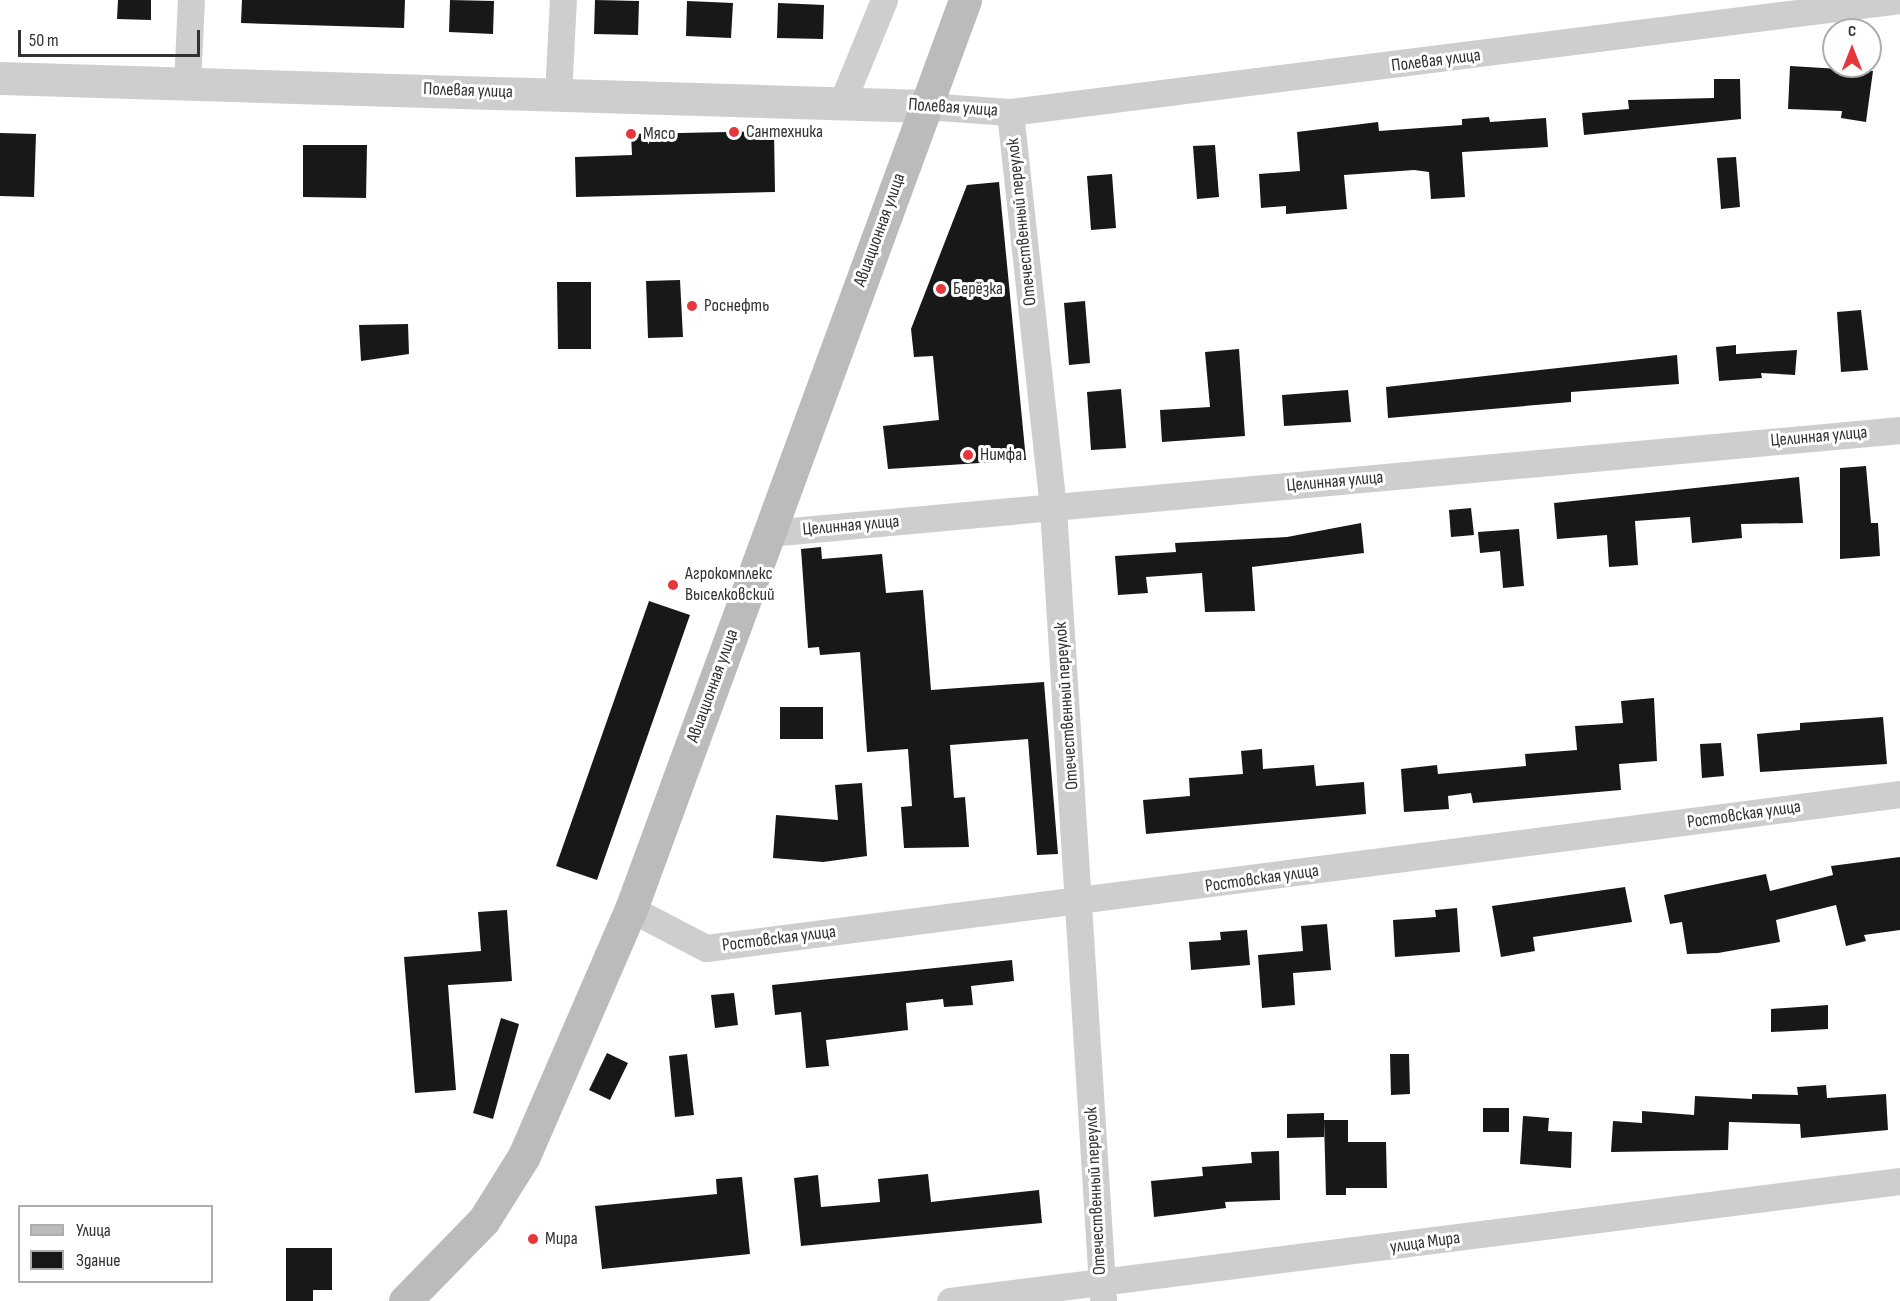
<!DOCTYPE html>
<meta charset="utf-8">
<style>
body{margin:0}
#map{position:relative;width:1900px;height:1301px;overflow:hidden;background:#fff;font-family:"Sofia Sans Condensed",sans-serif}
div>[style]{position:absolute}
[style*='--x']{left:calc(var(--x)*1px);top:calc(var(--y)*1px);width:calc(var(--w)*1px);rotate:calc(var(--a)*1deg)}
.building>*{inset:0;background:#181818}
.minor>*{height:27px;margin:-13.5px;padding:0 13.5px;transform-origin:13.5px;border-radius:13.5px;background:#cecece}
.tertiary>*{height:33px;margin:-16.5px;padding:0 16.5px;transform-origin:16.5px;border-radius:16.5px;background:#cecece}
.secondary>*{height:33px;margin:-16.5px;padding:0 16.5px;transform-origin:16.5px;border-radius:16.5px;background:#bbb}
.dots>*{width:16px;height:16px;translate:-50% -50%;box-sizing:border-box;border:3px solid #fff;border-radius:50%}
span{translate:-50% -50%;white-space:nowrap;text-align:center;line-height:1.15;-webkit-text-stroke:6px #fff;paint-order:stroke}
.street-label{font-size:18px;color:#313131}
.poi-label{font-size:18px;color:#313131}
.left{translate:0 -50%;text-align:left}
.legend{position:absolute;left:18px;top:1205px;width:195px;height:78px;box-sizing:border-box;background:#fff;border:2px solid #adadad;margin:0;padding:8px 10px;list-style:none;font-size:18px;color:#313131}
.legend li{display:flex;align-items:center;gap:12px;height:30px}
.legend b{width:30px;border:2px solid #adadad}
.north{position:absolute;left:1822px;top:18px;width:60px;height:60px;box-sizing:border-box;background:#fff;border:2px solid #adadad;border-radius:50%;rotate:0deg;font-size:16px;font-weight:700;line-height:24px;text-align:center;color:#313131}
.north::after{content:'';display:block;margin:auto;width:21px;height:27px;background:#e6363c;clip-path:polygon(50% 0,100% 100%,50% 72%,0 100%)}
.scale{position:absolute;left:18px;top:30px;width:182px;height:27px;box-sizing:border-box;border:3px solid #313131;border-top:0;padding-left:8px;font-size:18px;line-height:21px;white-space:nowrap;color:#313131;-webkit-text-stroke:4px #fff;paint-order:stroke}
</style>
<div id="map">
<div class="building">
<i style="clip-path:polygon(118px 0,151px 0,151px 20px,117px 19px)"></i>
<i style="clip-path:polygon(242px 0,405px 0,404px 28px,241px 23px)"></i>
<i style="clip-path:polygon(450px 0,494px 1px,493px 34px,449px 32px)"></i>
<i style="clip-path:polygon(595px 0,639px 1px,638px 35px,594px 34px)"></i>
<i style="clip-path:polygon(687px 1px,733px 3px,731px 38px,686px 36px)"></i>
<i style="clip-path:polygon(778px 3px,824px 5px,823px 39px,777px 38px)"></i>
<i style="clip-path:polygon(1790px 66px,1873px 71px,1866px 122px,1841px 118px,1842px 111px,1788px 109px)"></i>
<i style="clip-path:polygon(1714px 79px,1740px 79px,1741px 119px,1584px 135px,1582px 113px,1629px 109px,1628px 100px,1714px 98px)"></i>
<i style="clip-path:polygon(1489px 117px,1490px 122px,1546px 118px,1548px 147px,1462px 152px,1465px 197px,1431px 199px,1429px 172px,1414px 170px,1344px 175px,1347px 209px,1286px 214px,1286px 206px,1261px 208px,1259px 174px,1300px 171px,1297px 132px,1378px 122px,1379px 131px,1462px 125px,1462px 119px)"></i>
<i style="clip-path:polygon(774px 131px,775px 192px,576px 197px,575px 157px,632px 155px,631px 134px)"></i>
<i style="clip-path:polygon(0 133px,36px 134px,34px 197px,0 196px)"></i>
<i style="clip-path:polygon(303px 145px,367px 145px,366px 198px,303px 197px)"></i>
<i style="clip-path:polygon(1215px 145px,1219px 197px,1197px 199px,1193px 146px)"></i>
<i style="clip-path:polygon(1736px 157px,1740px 207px,1721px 209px,1717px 158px)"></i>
<i style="clip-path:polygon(1112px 174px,1116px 228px,1091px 230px,1087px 176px)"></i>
<i style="clip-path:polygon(999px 182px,1026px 460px,888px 469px,883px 426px,939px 420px,933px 356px,914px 357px,911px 329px,967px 185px)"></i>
<i style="clip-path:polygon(680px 280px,683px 337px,648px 338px,646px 281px)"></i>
<i style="clip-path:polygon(557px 282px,591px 282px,591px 349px,558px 349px)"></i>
<i style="clip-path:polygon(1085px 301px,1090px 363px,1069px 365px,1064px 303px)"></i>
<i style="clip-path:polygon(1861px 310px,1868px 370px,1841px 372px,1837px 312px)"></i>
<i style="clip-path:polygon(408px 324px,409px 354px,361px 361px,359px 325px)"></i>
<i style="clip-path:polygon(1736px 345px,1736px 354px,1797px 350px,1795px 375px,1761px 373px,1762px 378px,1719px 381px,1716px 347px)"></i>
<i style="clip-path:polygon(1239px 349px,1245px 436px,1162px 442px,1160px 410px,1210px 407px,1205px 352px)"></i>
<i style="clip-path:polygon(1677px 355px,1679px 384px,1571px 392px,1571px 402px,1388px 418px,1386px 387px)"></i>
<i style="clip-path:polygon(1121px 389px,1126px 448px,1091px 450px,1087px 392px)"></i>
<i style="clip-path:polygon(1348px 390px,1351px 422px,1284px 426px,1282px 395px)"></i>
<i style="clip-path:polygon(1866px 466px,1871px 523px,1878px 523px,1880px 556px,1840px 559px,1840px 468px)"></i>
<i style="clip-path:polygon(1799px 477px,1803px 523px,1741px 524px,1742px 538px,1692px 543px,1690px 517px,1635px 521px,1638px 565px,1609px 567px,1607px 535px,1557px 539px,1554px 503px)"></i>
<i style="clip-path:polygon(1471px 508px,1474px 535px,1451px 537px,1449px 510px)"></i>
<i style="clip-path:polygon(1361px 523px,1364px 553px,1252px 567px,1255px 611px,1205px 612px,1202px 573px,1146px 577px,1148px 593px,1118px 595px,1115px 556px,1176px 552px,1175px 543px,1287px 537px)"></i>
<i style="clip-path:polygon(1519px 529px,1524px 586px,1503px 588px,1500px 551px,1480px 553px,1478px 532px)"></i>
<i style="clip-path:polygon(821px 547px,822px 559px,882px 554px,886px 593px,923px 590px,931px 690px,1044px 682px,1058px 854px,1037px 855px,1028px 739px,950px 745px,954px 798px,965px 797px,969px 847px,904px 848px,901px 807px,912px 806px,908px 749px,867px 752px,860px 652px,820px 655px,819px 647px,808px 648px,801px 549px)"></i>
<i style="clip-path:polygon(649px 601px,690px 615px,597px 880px,556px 866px)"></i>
<i style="clip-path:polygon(1654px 698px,1657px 761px,1619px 764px,1621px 790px,1473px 803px,1471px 793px,1448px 796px,1449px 809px,1404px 812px,1401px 769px,1437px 765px,1438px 774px,1526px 766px,1525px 754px,1577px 750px,1575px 726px,1623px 723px,1621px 701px)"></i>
<i style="clip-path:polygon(780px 707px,823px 707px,823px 739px,780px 739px)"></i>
<i style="clip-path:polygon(1883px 717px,1887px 764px,1760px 772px,1757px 734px,1800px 730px,1800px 723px)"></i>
<i style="clip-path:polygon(1721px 743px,1724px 776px,1702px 778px,1700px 744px)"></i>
<i style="clip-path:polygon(1262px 749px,1263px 769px,1314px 765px,1316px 786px,1364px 782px,1366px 814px,1146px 834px,1143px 800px,1190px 796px,1189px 778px,1243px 774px,1241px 751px)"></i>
<i style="clip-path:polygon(862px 783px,867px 856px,823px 862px,773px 858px,776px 815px,838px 820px,835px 785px)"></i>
<i style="clip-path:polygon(1900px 857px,1900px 930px,1864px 935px,1866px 941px,1846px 946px,1836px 905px,1776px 920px,1780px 942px,1718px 953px,1687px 954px,1682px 922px,1670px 924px,1664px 895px,1766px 874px,1770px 891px,1833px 875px,1831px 866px)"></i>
<i style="clip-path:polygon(1625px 887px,1632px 922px,1533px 937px,1535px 951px,1501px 957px,1492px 906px)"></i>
<i style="clip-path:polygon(1457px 908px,1460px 952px,1395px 957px,1393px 920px,1436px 917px,1435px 910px)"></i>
<i style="clip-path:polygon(507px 910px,512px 981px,448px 985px,456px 1090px,415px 1093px,404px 957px,481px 951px,478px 912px)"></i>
<i style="clip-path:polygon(1327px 924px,1331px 970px,1293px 973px,1295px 1005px,1262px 1008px,1258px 955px,1303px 951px,1301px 926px)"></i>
<i style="clip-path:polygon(1247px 930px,1250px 965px,1191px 970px,1189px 942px,1221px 940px,1220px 932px)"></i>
<i style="clip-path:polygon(1012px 960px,1014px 981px,971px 986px,973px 1005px,944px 1007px,943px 999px,906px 1003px,908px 1030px,826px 1040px,829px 1066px,806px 1068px,801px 1012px,775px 1015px,772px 985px)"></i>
<i style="clip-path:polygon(734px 993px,738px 1025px,715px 1028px,711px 995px)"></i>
<i style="clip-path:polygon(1828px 1005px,1828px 1029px,1771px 1032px,1771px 1009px)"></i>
<i style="clip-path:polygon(501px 1018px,519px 1024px,493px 1119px,473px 1113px)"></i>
<i style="clip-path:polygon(607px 1053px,628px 1063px,610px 1100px,589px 1090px)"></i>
<i style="clip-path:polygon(687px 1054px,694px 1115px,675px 1117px,669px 1056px)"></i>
<i style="clip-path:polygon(1390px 1054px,1409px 1054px,1410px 1094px,1391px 1095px)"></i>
<i style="clip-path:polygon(1826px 1085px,1827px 1098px,1886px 1094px,1888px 1130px,1801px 1138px,1800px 1124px,1729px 1122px,1728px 1150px,1611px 1152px,1613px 1121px,1642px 1123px,1642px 1111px,1694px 1115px,1695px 1096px,1752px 1099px,1752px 1094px,1798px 1095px,1797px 1087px)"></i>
<i style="clip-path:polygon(1483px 1108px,1509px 1108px,1509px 1132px,1483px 1132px)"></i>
<i style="clip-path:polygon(1324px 1113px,1324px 1137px,1287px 1138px,1287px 1114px)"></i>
<i style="clip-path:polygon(1523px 1116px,1549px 1118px,1548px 1131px,1572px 1132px,1571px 1168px,1520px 1164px)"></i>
<i style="clip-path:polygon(1324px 1120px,1348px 1120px,1348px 1142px,1386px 1142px,1387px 1188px,1346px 1188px,1346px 1195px,1326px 1195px)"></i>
<i style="clip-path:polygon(1279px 1151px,1280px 1200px,1225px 1202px,1226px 1208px,1154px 1217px,1151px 1181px,1203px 1176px,1202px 1167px,1252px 1163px,1251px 1152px)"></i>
<i style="clip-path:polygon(928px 1174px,931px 1202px,1039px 1190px,1042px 1223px,801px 1246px,794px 1178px,818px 1175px,821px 1207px,880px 1202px,878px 1179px)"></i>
<i style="clip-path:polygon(742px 1177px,750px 1254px,602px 1269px,595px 1206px,717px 1194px,716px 1179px)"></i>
<i style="clip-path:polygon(286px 1248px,332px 1248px,332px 1290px,313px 1290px,313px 1301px,286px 1301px)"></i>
</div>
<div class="minor">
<i style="--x:187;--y:84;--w:84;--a:-87.3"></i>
<i style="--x:558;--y:94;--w:94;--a:-87"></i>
<i style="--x:843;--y:100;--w:108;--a:-67.7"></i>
<i style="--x:925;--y:106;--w:85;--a:4"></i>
<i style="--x:1010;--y:112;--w:897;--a:-7.17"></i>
<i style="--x:1010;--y:112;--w:398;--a:83.8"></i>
<i style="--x:1053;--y:508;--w:795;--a:86.39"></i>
<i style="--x:769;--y:533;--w:1136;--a:-5.2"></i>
<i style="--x:631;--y:909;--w:85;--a:27.5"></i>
<i style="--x:706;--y:948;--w:1204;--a:-7.35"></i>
<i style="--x:950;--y:1301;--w:958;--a:-7.2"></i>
</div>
<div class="tertiary">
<i style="--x:0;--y:78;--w:925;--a:1.73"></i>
</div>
<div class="secondary">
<i style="--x:405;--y:1301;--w:113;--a:-45.7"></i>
<i style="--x:484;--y:1220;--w:75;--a:-58"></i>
<i style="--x:524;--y:1156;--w:269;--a:-66.6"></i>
<i style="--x:631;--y:909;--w:968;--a:-69.82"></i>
</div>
<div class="dots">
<i style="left:734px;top:132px;background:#e6363c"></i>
<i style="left:631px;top:134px;background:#e6363c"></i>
<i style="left:941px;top:289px;background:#e6363c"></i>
<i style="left:692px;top:306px;background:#e6363c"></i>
<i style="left:968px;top:455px;background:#e6363c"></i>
<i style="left:673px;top:585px;background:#e6363c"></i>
<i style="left:533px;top:1239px;background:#e6363c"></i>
</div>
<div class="street-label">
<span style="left:1436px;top:61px;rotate:-7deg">Полевая улица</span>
<span style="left:468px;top:91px;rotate:2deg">Полевая улица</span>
<span style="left:953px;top:108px;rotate:4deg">Полевая улица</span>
<span style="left:1022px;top:222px;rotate:-96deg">Отечественный переулок</span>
<span style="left:880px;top:230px;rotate:-70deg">Авиационная улица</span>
<span style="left:1819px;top:437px;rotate:-5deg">Целинная улица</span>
<span style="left:1335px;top:482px;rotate:-5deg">Целинная улица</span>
<span style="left:851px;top:526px;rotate:-5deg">Целинная улица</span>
<span style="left:713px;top:686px;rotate:-70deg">Авиационная улица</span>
<span style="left:1067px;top:706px;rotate:-94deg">Отечественный переулок</span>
<span style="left:1744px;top:815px;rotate:-8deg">Ростовская улица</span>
<span style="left:1262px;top:879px;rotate:-8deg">Ростовская улица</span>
<span style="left:779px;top:939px;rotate:-7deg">Ростовская улица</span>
<span style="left:1096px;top:1191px;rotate:-93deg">Отечественный переулок</span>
<span style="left:1425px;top:1243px;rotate:-8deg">улица Мира</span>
</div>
<div class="poi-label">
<span class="left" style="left:746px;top:132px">Сантехника</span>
<span class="left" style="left:643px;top:134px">Мясо</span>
<span class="left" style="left:953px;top:289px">Берёзка</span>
<span class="left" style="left:704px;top:306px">Роснефть</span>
<span class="left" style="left:980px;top:455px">Нимфа</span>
<span class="left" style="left:685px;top:585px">Агрокомплекс<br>Выселковский</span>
<span class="left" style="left:545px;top:1239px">Мира</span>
</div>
<ul class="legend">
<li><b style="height:8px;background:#bbb"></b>Улица</li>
<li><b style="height:16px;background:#181818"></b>Здание</li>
</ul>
<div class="north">С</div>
<div class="scale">50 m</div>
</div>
